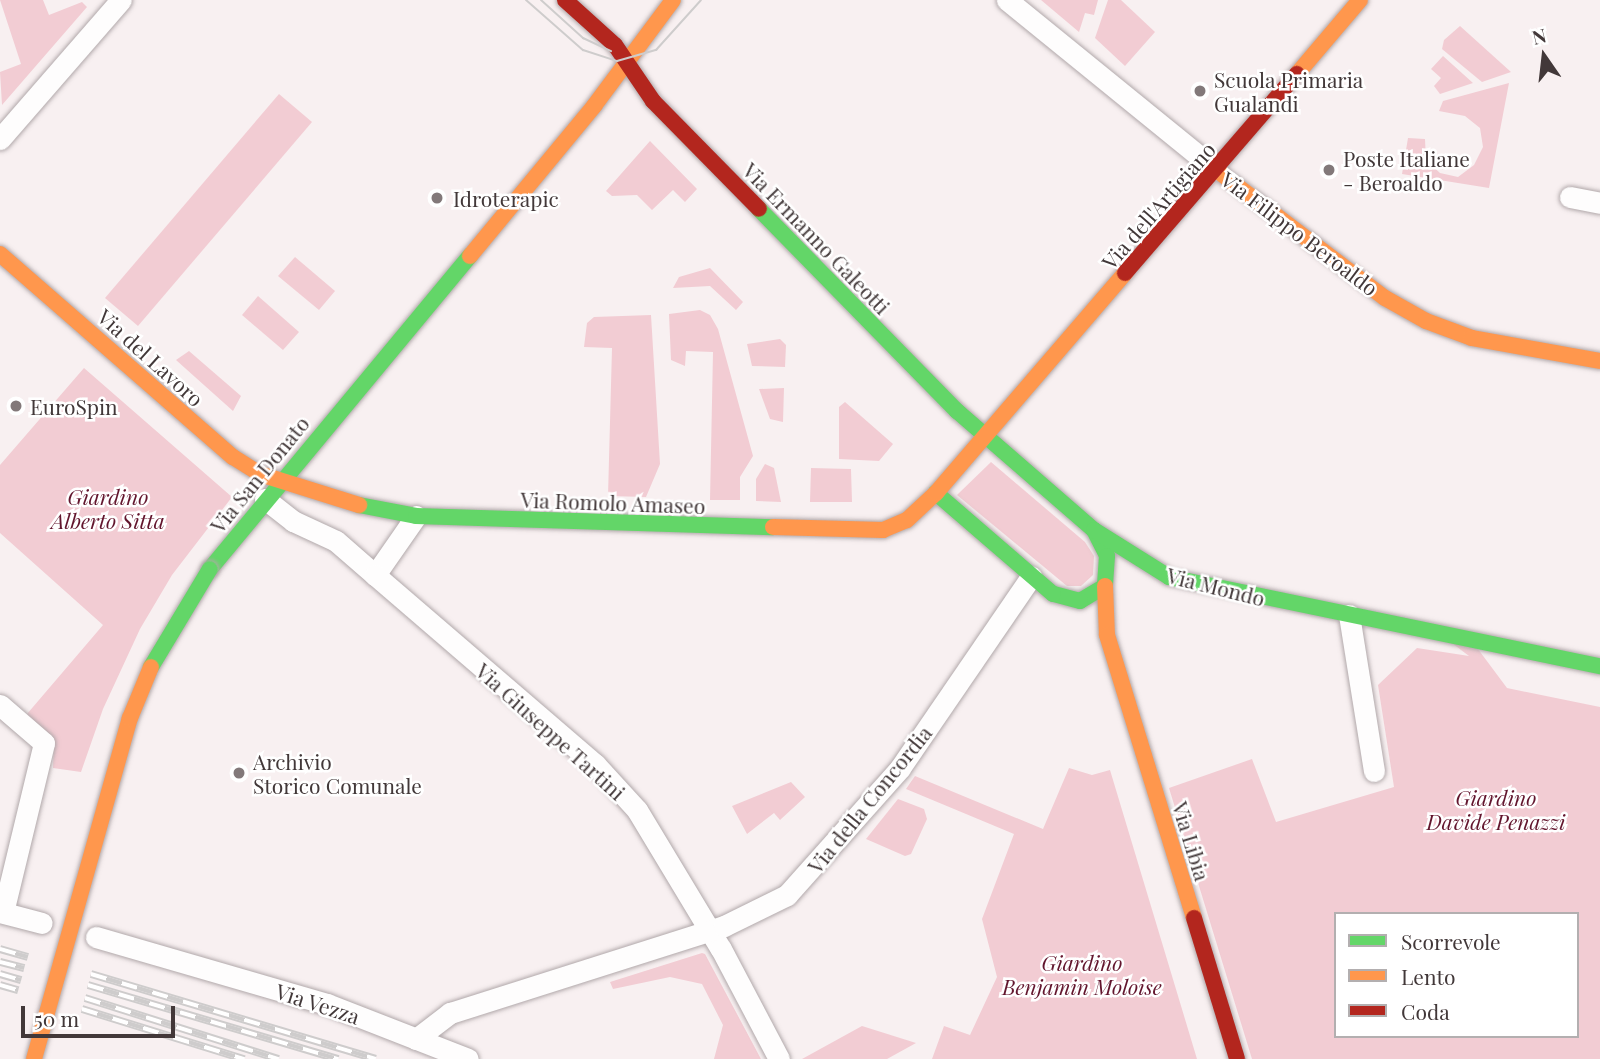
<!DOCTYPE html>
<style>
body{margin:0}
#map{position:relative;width:1600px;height:1059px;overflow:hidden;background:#f8f0f1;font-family:"Playfair Display",serif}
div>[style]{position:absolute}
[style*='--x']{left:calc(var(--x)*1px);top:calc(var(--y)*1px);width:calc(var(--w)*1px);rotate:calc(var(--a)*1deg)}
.green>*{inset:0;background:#f2ccd3}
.roads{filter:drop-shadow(0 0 2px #b1a8aa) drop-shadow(0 0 2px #b1a8aa)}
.street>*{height:21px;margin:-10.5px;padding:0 10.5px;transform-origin:10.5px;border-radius:10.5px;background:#fefdfd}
.fast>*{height:16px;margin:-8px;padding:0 8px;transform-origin:8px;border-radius:8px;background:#63d668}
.slow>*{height:16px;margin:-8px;padding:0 8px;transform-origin:8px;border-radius:8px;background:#ff974d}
.jam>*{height:16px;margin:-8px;padding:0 8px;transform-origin:8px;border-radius:8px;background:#b3261e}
.tram>*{height:2px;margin:-1px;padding:0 1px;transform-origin:1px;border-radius:1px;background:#cecccc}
.rail>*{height:8px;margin-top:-4px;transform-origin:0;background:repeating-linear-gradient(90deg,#fff 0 16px,#cecccc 0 32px);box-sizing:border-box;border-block:2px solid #cecccc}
.bridges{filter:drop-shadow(0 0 2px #b1a8aa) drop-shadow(0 0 2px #b1a8aa)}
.fast-bridge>*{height:16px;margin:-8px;padding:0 8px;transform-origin:8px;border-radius:8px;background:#63d668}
.slow-bridge>*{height:16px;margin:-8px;padding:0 8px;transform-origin:8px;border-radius:8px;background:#ff974d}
.dots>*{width:19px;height:19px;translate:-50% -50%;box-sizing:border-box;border:4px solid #fff;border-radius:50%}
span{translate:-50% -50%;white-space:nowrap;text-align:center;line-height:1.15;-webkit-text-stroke:5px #fff;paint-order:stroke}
.poi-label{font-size:21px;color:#423839}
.left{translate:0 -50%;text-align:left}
.street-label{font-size:21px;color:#423839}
.park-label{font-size:21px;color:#62152d;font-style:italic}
.legend{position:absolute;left:1334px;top:912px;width:245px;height:126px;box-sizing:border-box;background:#fff;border:2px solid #b3afb0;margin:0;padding:9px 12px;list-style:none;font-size:21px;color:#423839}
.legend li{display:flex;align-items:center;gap:14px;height:35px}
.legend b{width:35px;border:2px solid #b3afb0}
.north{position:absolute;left:1509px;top:21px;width:70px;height:70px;-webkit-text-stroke:5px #fff;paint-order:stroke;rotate:346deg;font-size:19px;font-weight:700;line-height:28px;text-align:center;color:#423839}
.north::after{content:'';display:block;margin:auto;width:24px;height:32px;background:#423839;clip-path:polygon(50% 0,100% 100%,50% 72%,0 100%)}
.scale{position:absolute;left:21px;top:1006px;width:154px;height:32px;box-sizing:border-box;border:4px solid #423839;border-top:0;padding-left:9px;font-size:21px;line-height:24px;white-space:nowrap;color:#423839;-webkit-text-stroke:5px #fff;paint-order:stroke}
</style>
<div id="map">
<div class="green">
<i style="clip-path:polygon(0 0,43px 0,49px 15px,82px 2px,87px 7px,2px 105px,0 72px,21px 64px)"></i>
<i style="clip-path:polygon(1041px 0,1098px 0,1094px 15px,1085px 13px,1079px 32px)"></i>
<i style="clip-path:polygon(1108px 0,1121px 0,1155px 32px,1125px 66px,1095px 38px)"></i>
<i style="clip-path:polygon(1460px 26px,1511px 72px,1482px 82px,1442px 49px,1444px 40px)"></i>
<i style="clip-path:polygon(1443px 56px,1473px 83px,1440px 94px,1434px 86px,1441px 78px,1431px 69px)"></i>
<i style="clip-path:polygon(1509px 83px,1489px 188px,1402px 174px,1408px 138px,1425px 139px,1426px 160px,1440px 173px,1458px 177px,1474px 165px,1483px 147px,1480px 128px,1465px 116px,1439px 111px,1443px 101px)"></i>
<i style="clip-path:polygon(279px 94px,312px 122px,138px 326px,105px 298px)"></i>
<i style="clip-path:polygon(650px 141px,697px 189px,685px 202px,673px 190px,652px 210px,637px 195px,612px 196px,606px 191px)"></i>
<i style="clip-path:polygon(295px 257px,335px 291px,319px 310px,278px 276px)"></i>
<i style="clip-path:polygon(710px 268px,743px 302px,736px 310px,710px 286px,673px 288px,679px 277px)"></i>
<i style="clip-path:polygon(258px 296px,299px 332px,283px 350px,242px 315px)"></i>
<i style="clip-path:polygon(700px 310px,710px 315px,718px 329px,753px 456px,740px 477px,740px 500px,710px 500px,713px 352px,686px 351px,685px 366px,671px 360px,669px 314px)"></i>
<i style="clip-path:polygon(651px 315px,660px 464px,646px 497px,608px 496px,612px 348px,584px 347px,587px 323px,594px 317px)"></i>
<i style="clip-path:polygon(780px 339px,786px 345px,785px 367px,752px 366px,747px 344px)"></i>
<i style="clip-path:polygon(189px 351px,241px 396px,233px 411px,176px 360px)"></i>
<i style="clip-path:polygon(84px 368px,232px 497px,172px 575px,140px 629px,103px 709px,81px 772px,53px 768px,54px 741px,27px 714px,103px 625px,0 533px,0 465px)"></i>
<i style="clip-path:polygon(784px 388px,783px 422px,770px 419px,759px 389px)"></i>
<i style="clip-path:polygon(845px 402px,893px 444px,879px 461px,839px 459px,839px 407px)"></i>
<i style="clip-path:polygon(991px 462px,1085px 542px,1094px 556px,1093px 575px,1081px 586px,1067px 586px,957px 495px)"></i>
<i style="clip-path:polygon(765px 464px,774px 468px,781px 502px,756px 501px,756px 479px)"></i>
<i style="clip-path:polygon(811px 468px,851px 469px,852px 502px,810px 502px)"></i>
<i style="clip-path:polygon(evenodd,1440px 634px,1472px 641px,1507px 688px,1600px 707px,1600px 1059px,1252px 1059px,1169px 788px,1252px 759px,1276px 822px,1394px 787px,1378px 685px,1417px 648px,1469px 656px,1440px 634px,1336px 914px,1577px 914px,1577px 1036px,1336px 1036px,1336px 914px)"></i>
<i style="clip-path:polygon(1069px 768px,1092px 775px,1110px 770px,1197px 1059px,932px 1059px,944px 1026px,970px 1035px,997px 977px,982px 919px,1014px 834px,906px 789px,915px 776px,1043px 829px)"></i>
<i style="clip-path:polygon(791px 782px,805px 797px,780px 820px,774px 813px,747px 834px,732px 806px)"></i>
<i style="clip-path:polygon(898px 799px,924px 809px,927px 819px,911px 854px,905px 856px,866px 839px)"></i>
<i style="clip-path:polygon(702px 953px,705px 954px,761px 1059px,714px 1059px,723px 1025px,702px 984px,670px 977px,613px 989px,610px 982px)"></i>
<i style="clip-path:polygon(862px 1026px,916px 1043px,887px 1059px,802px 1059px)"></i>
</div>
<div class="roads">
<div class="street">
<i style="--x:1007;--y:0;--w:268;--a:39.1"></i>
<i style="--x:0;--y:139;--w:184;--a:-49"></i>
<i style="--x:1570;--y:197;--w:31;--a:11"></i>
<i style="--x:265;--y:499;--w:36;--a:38"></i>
<i style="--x:293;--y:521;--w:47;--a:24.9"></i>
<i style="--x:336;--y:541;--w:52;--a:41.1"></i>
<i style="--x:416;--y:516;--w:72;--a:124.8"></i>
<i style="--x:375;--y:575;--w:290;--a:40.7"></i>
<i style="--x:595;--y:764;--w:62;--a:47.6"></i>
<i style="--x:637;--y:810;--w:162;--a:58.9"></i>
<i style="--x:721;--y:949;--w:124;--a:62.2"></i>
<i style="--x:1349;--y:615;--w:158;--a:80.9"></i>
<i style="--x:0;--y:705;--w:58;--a:40.8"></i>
<i style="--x:44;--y:743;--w:174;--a:103.6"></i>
<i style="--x:0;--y:912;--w:43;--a:14.7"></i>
<i style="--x:96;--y:937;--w:241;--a:16.2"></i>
<i style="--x:327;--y:1004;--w:151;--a:21.3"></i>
<i style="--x:416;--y:1039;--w:43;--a:-37.4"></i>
<i style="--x:450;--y:1013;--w:287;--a:-17.6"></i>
<i style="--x:724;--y:926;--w:70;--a:-26.2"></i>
<i style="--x:787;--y:895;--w:170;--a:-48.3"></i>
<i style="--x:900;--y:768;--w:232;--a:-55.6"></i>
</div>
<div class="fast">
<i style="--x:759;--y:209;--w:283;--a:45.6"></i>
<i style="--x:957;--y:411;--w:181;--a:41"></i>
<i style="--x:1094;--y:530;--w:29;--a:63"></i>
<i style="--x:1107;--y:556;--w:30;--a:94"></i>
<i style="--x:1105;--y:586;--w:29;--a:149"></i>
<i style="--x:1080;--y:601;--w:28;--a:-165"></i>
<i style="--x:1053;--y:594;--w:155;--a:-139.2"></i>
<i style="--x:359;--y:505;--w:58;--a:10.9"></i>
<i style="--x:416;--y:516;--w:357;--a:1.8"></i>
<i style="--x:1094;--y:530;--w:89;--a:32.1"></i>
<i style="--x:1169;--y:577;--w:440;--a:11.7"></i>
<i style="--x:210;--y:569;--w:407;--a:-50.3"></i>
</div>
<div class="slow">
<i style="--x:1297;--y:74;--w:97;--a:-49.6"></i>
<i style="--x:1215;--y:169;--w:213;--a:37.2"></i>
<i style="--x:1385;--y:298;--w:47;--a:29.3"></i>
<i style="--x:1426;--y:321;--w:49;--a:20.3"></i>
<i style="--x:1472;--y:338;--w:130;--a:10.2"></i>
<i style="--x:0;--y:254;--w:309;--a:41.1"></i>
<i style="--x:233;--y:457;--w:32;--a:32"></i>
<i style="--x:260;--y:474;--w:104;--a:17.4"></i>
<i style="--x:470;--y:256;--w:195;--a:-50.4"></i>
<i style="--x:594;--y:106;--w:132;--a:-53.3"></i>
<i style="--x:773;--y:527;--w:110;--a:1.6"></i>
<i style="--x:883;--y:530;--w:26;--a:-23"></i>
<i style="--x:907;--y:520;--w:40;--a:-43"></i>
<i style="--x:936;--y:493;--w:290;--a:-49.3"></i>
<i style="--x:1105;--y:586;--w:49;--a:87.7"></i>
<i style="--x:1107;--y:635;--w:296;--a:72.9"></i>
</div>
<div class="jam">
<i style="--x:565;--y:0;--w:67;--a:42"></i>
<i style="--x:615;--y:45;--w:68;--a:55.8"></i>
<i style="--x:653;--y:101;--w:151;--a:45.5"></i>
<i style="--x:1125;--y:273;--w:263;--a:-49.2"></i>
<i style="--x:1194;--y:918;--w:147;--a:73"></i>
</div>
</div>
<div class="tram">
<i style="--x:526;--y:0;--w:76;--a:41.3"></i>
<i style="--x:583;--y:50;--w:36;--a:18"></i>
<i style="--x:617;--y:61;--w:41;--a:-15.8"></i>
<i style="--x:656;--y:50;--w:67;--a:-48"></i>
<i style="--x:541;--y:0;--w:57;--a:42.1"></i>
<i style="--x:583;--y:38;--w:31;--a:25"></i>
</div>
<div class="rail">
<i style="--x:0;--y:949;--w:29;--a:16"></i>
<i style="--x:0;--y:962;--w:25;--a:14"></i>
<i style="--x:0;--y:974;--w:22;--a:16"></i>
<i style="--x:91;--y:974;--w:297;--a:16.6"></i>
<i style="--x:0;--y:985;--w:19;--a:16"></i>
<i style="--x:88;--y:985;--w:261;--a:16.5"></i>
<i style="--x:85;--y:998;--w:203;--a:17.5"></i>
<i style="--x:82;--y:1009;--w:170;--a:17.2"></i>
</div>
<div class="bridges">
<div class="fast-bridge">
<i style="--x:151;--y:667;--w:114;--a:-59"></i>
</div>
<div class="slow-bridge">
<i style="--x:34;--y:1059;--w:354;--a:-74.3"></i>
<i style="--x:130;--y:718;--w:55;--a:-67.6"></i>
</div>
</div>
<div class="dots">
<i style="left:1200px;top:91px;background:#827879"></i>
<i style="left:1329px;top:170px;background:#827879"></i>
<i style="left:437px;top:198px;background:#827879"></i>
<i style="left:16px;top:406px;background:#827879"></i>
<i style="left:239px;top:773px;background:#827879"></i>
</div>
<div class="poi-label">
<span class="left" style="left:1214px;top:91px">Scuola Primaria<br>Gualandi</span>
<span class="left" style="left:1343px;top:170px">Poste Italiane<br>- Beroaldo</span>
<span class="left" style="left:453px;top:198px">Idroterapic</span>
<span class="left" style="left:30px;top:406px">EuroSpin</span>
<span class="left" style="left:253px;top:773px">Archivio<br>Storico Comunale</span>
</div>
<div class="street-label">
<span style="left:1158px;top:205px;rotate:-49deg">Via dell'Artigiano</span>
<span style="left:1300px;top:233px;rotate:37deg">Via Filippo Beroaldo</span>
<span style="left:817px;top:238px;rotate:46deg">Via Ermanno Galeotti</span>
<span style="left:151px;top:357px;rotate:42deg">Via del Lavoro</span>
<span style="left:259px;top:474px;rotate:-51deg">Via San Donato</span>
<span style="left:613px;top:502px;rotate:2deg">Via Romolo Amaseo</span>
<span style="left:1216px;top:586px;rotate:14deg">Via Mondo</span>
<span style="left:551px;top:731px;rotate:42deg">Via Giuseppe Tartini</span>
<span style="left:869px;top:799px;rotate:-51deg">Via della Concordia</span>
<span style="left:1192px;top:841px;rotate:73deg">Via Libia</span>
<span style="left:318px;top:1003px;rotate:18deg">Via Vezza</span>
</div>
<div class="park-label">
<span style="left:108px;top:508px">Giardino<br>Alberto Sitta</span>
<span style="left:1496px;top:809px">Giardino<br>Davide Penazzi</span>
<span style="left:1082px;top:974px">Giardino<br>Benjamin Moloise</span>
</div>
<ul class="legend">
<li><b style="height:9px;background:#63d668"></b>Scorrevole</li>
<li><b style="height:9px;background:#ff974d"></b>Lento</li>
<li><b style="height:9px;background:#b3261e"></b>Coda</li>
</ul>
<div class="north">N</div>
<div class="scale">50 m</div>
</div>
